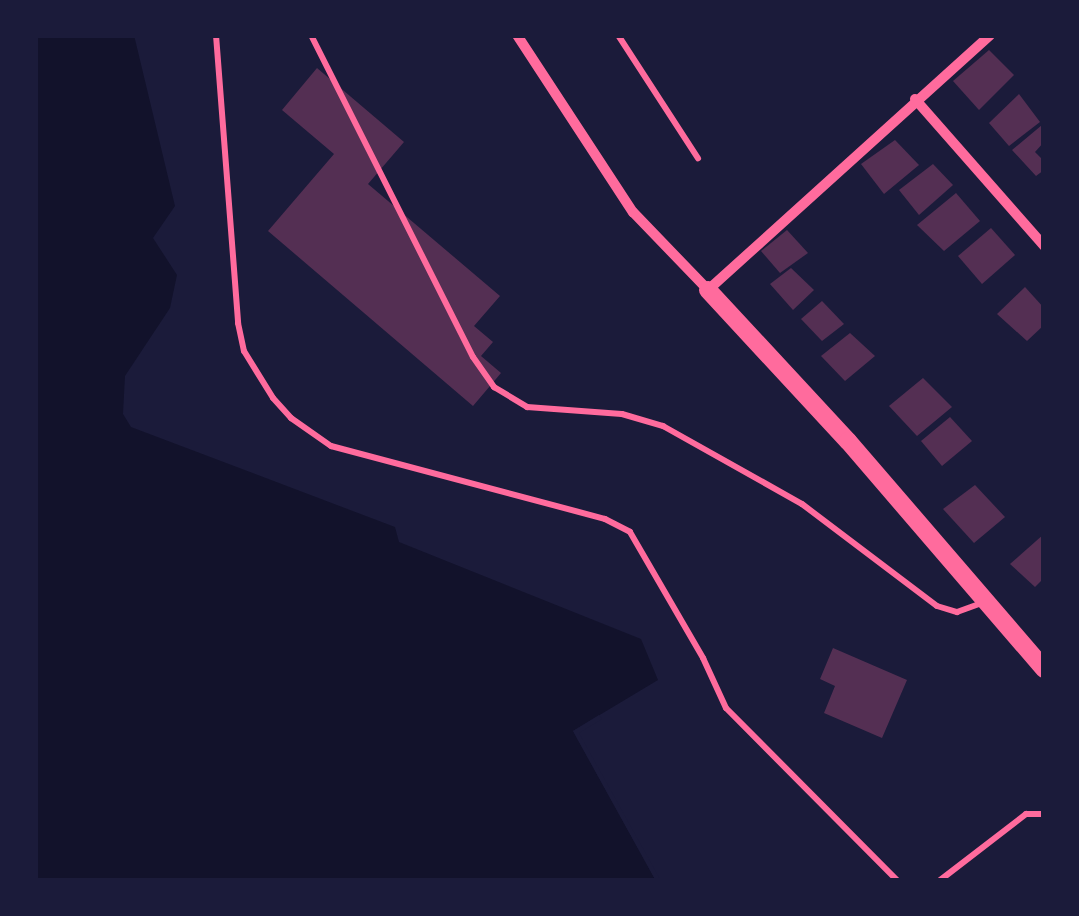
<!DOCTYPE html>
<style>
body{margin:0}
#map{position:relative;width:1079px;height:916px;overflow:hidden;background:#1b1b3a;font-family:Roboto,sans-serif}
div>[style]{position:absolute}
[style*='--x']{left:calc(var(--x)*1px);top:calc(var(--y)*1px);width:calc(var(--w)*1px);rotate:calc(var(--a)*1deg)}
.water>*{inset:0;background:#12122b}
.pier>*{inset:0;background:#1b1b3a}
.building>*{inset:0;background:#542f53}
.service>*{height:6px;margin:-3px;padding:0 3px;transform-origin:3px;border-radius:3px;background:#ff6b9d}
.minor>*{height:10px;margin:-5px;padding:0 5px;transform-origin:5px;border-radius:5px;background:#ff6b9d}
.tertiary>*{height:18px;margin:-9px;padding:0 9px;transform-origin:9px;border-radius:9px;background:#ff6b9d}
span{translate:-50% -50%;white-space:nowrap;text-align:center;line-height:1.15;-webkit-text-stroke:9px #1b1b3a;paint-order:stroke}
.frame{position:absolute;inset:0;border:38px solid #1b1b3a;pointer-events:none}
</style>
<div id="map">
<div class="water">
<i style="clip-path:polygon(35px 35px,134px 35px,175px 206px,153px 238px,177px 275px,170px 308px,125px 376px,123px 414px,131px 427px,395px 527px,399px 542px,641px 639px,658px 680px,573px 731px,656px 881px,35px 881px)"></i>
</div>
<div class="pier">
<i style="clip-path:polygon(599px 715px,602px 719px,579px 733px,661px 881px,656px 881px,573px 731px)"></i>
</div>
<div class="building">
<i style="clip-path:polygon(989px 50px,1014px 75px,979px 110px,953px 81px)"></i>
<i style="clip-path:polygon(317px 68px,404px 142px,368px 184px,500px 296px,474px 326px,493px 342px,481px 356px,501px 373px,473px 406px,268px 231px,334px 154px,282px 110px)"></i>
<i style="clip-path:polygon(1019px 94px,1040px 122px,1009px 146px,989px 123px)"></i>
<i style="clip-path:polygon(1042px 125px,1044px 142px,1035px 152px,1044px 161px,1044px 170px,1036px 176px,1012px 150px)"></i>
<i style="clip-path:polygon(895px 140px,919px 165px,884px 194px,861px 164px)"></i>
<i style="clip-path:polygon(933px 164px,953px 185px,919px 215px,899px 190px)"></i>
<i style="clip-path:polygon(956px 193px,980px 221px,944px 251px,917px 225px)"></i>
<i style="clip-path:polygon(991px 228px,1015px 255px,982px 284px,958px 256px)"></i>
<i style="clip-path:polygon(787px 230px,808px 253px,780px 273px,761px 251px)"></i>
<i style="clip-path:polygon(791px 268px,814px 290px,793px 310px,770px 284px)"></i>
<i style="clip-path:polygon(1025px 287px,1044px 308px,1044px 325px,1027px 341px,997px 314px)"></i>
<i style="clip-path:polygon(822px 301px,844px 324px,822px 341px,801px 319px)"></i>
<i style="clip-path:polygon(850px 333px,875px 356px,845px 381px,821px 356px)"></i>
<i style="clip-path:polygon(923px 378px,952px 407px,917px 436px,889px 406px)"></i>
<i style="clip-path:polygon(950px 417px,972px 441px,942px 466px,921px 441px)"></i>
<i style="clip-path:polygon(975px 485px,1005px 517px,974px 543px,943px 509px)"></i>
<i style="clip-path:polygon(1044px 534px,1044px 578px,1035px 587px,1010px 564px)"></i>
<i style="clip-path:polygon(833px 648px,907px 680px,882px 738px,824px 713px,835px 686px,820px 679px)"></i>
</div>
<div class="service">
<i style="--x:216;--y:35;--w:289;--a:85.6"></i>
<i style="--x:238;--y:323;--w:29;--a:78"></i>
<i style="--x:244;--y:351;--w:55;--a:58.3"></i>
<i style="--x:273;--y:398;--w:27;--a:48"></i>
<i style="--x:291;--y:418;--w:49;--a:35"></i>
<i style="--x:331;--y:446;--w:284;--a:14.9"></i>
<i style="--x:605;--y:519;--w:28;--a:27"></i>
<i style="--x:630;--y:532;--w:146;--a:59.9"></i>
<i style="--x:703;--y:658;--w:55;--a:65.3"></i>
<i style="--x:726;--y:708;--w:244;--a:45.2"></i>
<i style="--x:311;--y:35;--w:360;--a:63.3"></i>
<i style="--x:473;--y:357;--w:37;--a:55"></i>
<i style="--x:494;--y:387;--w:39;--a:31"></i>
<i style="--x:527;--y:407;--w:95;--a:4.2"></i>
<i style="--x:622;--y:414;--w:43;--a:16.3"></i>
<i style="--x:663;--y:426;--w:159;--a:29.3"></i>
<i style="--x:802;--y:504;--w:169;--a:37.1"></i>
<i style="--x:937;--y:606;--w:21;--a:17"></i>
<i style="--x:957;--y:612;--w:30;--a:-20"></i>
<i style="--x:618;--y:35;--w:147;--a:57"></i>
<i style="--x:939;--y:881;--w:110;--a:-37.6"></i>
<i style="--x:1026;--y:814;--w:18;--a:0"></i>
</div>
<div class="minor">
<i style="--x:517;--y:35;--w:212;--a:56.8"></i>
<i style="--x:633;--y:212;--w:108;--a:46.1"></i>
<i style="--x:708;--y:290;--w:380;--a:-42.1"></i>
<i style="--x:915;--y:99;--w:196;--a:48.7"></i>
</div>
<div class="tertiary">
<i style="--x:708;--y:290;--w:206;--a:47.2"></i>
<i style="--x:848;--y:441;--w:301;--a:49.3"></i>
</div>
<div class="frame"></div>
</div>
